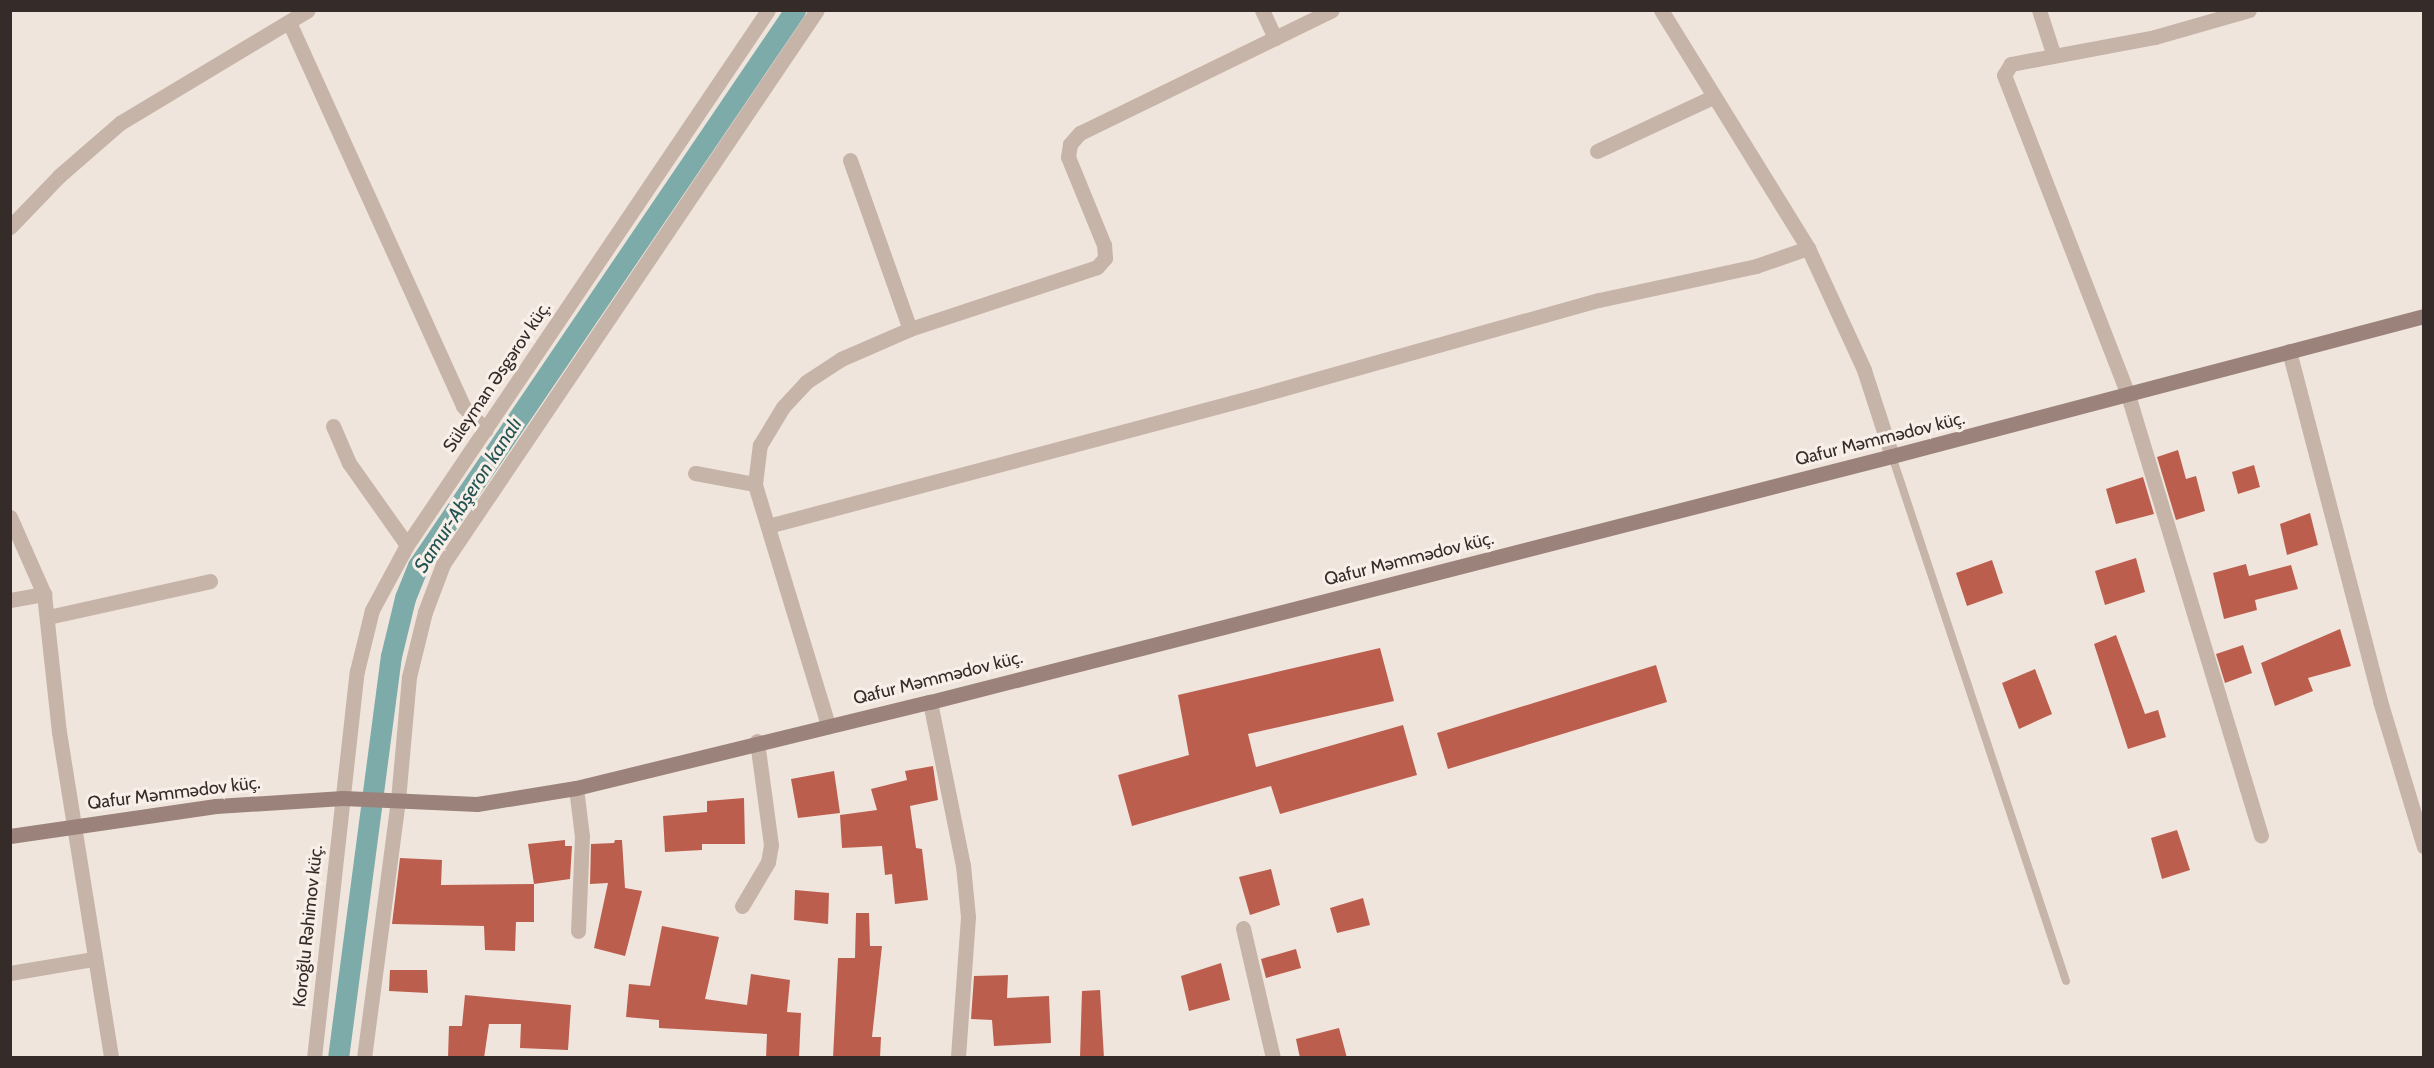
<!DOCTYPE html>
<meta charset="utf-8">
<style>
body{margin:0}
#map{position:relative;width:2434px;height:1068px;overflow:hidden;background:#f0e5dc;font-family:Cabin,sans-serif}
div>[style]{position:absolute}
[style*='--x']{left:calc(var(--x)*1px);top:calc(var(--y)*1px);width:calc(var(--w)*1px);rotate:calc(var(--a)*1deg)}
.canal>*{height:21px;margin:-10.5px;padding:0 10.5px;transform-origin:10.5px;border-radius:10.5px;background:#7daba9}
.building>*{inset:0;background:#bc5e4e}
.lane>*{height:8px;margin:-4px;padding:0 4px;transform-origin:4px;border-radius:4px;background:#c7b4a9}
.street>*{height:15px;margin:-7.5px;padding:0 7.5px;transform-origin:7.5px;border-radius:7.5px;background:#c7b4a9}
.secondary>*{height:15px;margin:-7.5px;padding:0 7.5px;transform-origin:7.5px;border-radius:7.5px;background:#9b837b}
span{translate:-50% -50%;white-space:nowrap;text-align:center;line-height:1.15;-webkit-text-stroke:6px #f8efe8;paint-order:stroke}
.street-label{font-size:18px;color:#352b28}
.water-label{font-size:20px;color:#215352;font-style:italic}
.frame{position:absolute;inset:0;border:12px solid #352b28;pointer-events:none}
</style>
<div id="map">
<div class="canal">
<i style="--x:338;--y:1058;--w:405;--a:-82.5"></i>
<i style="--x:391;--y:656;--w:60;--a:-76.4"></i>
<i style="--x:405;--y:598;--w:35;--a:-68"></i>
<i style="--x:418;--y:566;--w:672;--a:-55.86"></i>
</div>
<div class="building">
<i style="clip-path:polygon(2178px 450px,2186px 479px,2196px 476px,2205px 511px,2176px 520px,2157px 457px)"></i>
<i style="clip-path:polygon(2254px 465px,2260px 487px,2238px 494px,2232px 472px)"></i>
<i style="clip-path:polygon(2143px 477px,2154px 514px,2116px 524px,2106px 489px)"></i>
<i style="clip-path:polygon(2310px 513px,2318px 545px,2287px 555px,2280px 524px)"></i>
<i style="clip-path:polygon(2136px 558px,2145px 592px,2105px 605px,2095px 571px)"></i>
<i style="clip-path:polygon(1992px 560px,2003px 593px,1967px 606px,1956px 573px)"></i>
<i style="clip-path:polygon(2246px 564px,2249px 576px,2291px 565px,2298px 589px,2255px 600px,2257px 610px,2224px 619px,2213px 573px)"></i>
<i style="clip-path:polygon(2340px 629px,2351px 666px,2308px 678px,2313px 691px,2275px 706px,2261px 663px)"></i>
<i style="clip-path:polygon(2116px 635px,2145px 714px,2158px 710px,2166px 737px,2128px 749px,2094px 644px)"></i>
<i style="clip-path:polygon(2243px 645px,2252px 673px,2225px 683px,2216px 654px)"></i>
<i style="clip-path:polygon(1380px 648px,1394px 701px,1248px 734px,1256px 767px,1403px 725px,1417px 775px,1280px 814px,1271px 786px,1132px 826px,1118px 775px,1189px 755px,1178px 695px)"></i>
<i style="clip-path:polygon(1656px 665px,1667px 702px,1448px 769px,1437px 733px)"></i>
<i style="clip-path:polygon(2035px 669px,2052px 714px,2019px 729px,2002px 683px)"></i>
<i style="clip-path:polygon(933px 766px,938px 800px,910px 806px,916px 848px,922px 849px,928px 900px,895px 904px,892px 874px,885px 875px,882px 846px,842px 848px,840px 815px,877px 810px,871px 789px,907px 780px,905px 771px)"></i>
<i style="clip-path:polygon(834px 771px,840px 813px,798px 818px,791px 779px)"></i>
<i style="clip-path:polygon(744px 798px,745px 844px,702px 844px,702px 850px,665px 852px,663px 816px,707px 812px,707px 801px)"></i>
<i style="clip-path:polygon(2177px 830px,2190px 870px,2162px 879px,2151px 838px)"></i>
<i style="clip-path:polygon(565px 840px,565px 846px,572px 846px,570px 879px,534px 884px,528px 844px)"></i>
<i style="clip-path:polygon(615px 840px,622px 840px,625px 888px,642px 891px,625px 956px,594px 948px,608px 883px,590px 884px,591px 844px,614px 843px)"></i>
<i style="clip-path:polygon(400px 858px,442px 860px,441px 885px,534px 884px,534px 922px,516px 922px,515px 951px,485px 950px,484px 926px,392px 924px)"></i>
<i style="clip-path:polygon(1271px 869px,1280px 905px,1250px 915px,1239px 877px)"></i>
<i style="clip-path:polygon(795px 890px,829px 893px,828px 924px,794px 920px)"></i>
<i style="clip-path:polygon(1363px 898px,1370px 925px,1337px 933px,1330px 908px)"></i>
<i style="clip-path:polygon(856px 913px,869px 913px,870px 946px,882px 946px,872px 1037px,881px 1037px,880px 1058px,833px 1058px,838px 958px,855px 958px)"></i>
<i style="clip-path:polygon(662px 926px,719px 937px,705px 999px,747px 1005px,751px 974px,790px 980px,787px 1012px,801px 1013px,799px 1058px,766px 1058px,767px 1034px,659px 1028px,659px 1020px,626px 1017px,629px 984px,650px 986px)"></i>
<i style="clip-path:polygon(1296px 949px,1301px 968px,1266px 978px,1261px 959px)"></i>
<i style="clip-path:polygon(1221px 963px,1230px 1000px,1189px 1011px,1181px 976px)"></i>
<i style="clip-path:polygon(390px 970px,427px 970px,428px 993px,389px 991px)"></i>
<i style="clip-path:polygon(1008px 975px,1007px 998px,1049px 996px,1051px 1043px,994px 1046px,992px 1020px,971px 1019px,974px 976px)"></i>
<i style="clip-path:polygon(1100px 990px,1104px 1058px,1080px 1058px,1082px 991px)"></i>
<i style="clip-path:polygon(465px 995px,571px 1005px,568px 1050px,520px 1048px,521px 1024px,489px 1024px,484px 1058px,448px 1058px,449px 1026px,462px 1026px)"></i>
<i style="clip-path:polygon(1339px 1028px,1347px 1058px,1300px 1058px,1296px 1039px)"></i>
</div>
<div class="lane">
<i style="--x:1892;--y:456;--w:553;--a:71.66"></i>
</div>
<div class="street">
<i style="--x:1262;--y:10;--w:31;--a:65"></i>
<i style="--x:1661;--y:10;--w:280;--a:58.3"></i>
<i style="--x:1808;--y:248;--w:134;--a:65.3"></i>
<i style="--x:1864;--y:370;--w:90;--a:72"></i>
<i style="--x:2039;--y:10;--w:45;--a:72"></i>
<i style="--x:2249;--y:10;--w:98;--a:164"></i>
<i style="--x:2155;--y:37;--w:147;--a:169.4"></i>
<i style="--x:2011;--y:64;--w:13;--a:122"></i>
<i style="--x:2004;--y:75;--w:343;--a:68.8"></i>
<i style="--x:2128;--y:395;--w:460;--a:73.2"></i>
<i style="--x:289;--y:22;--w:422;--a:65.6"></i>
<i style="--x:463;--y:406;--w:33;--a:47"></i>
<i style="--x:1597;--y:151;--w:128;--a:-25"></i>
<i style="--x:850;--y:160;--w:179;--a:70.5"></i>
<i style="--x:10;--y:227;--w:71;--a:-46.1"></i>
<i style="--x:59;--y:176;--w:81;--a:-41"></i>
<i style="--x:120;--y:123;--w:219;--a:-31"></i>
<i style="--x:2289;--y:351;--w:362;--a:75.4"></i>
<i style="--x:2380;--y:701;--w:152;--a:73.2"></i>
<i style="--x:333;--y:426;--w:40;--a:66.6"></i>
<i style="--x:349;--y:463;--w:100;--a:54.7"></i>
<i style="--x:695;--y:473;--w:61;--a:10.4"></i>
<i style="--x:10;--y:517;--w:84;--a:66.2"></i>
<i style="--x:44;--y:594;--w:139;--a:83.8"></i>
<i style="--x:59;--y:732;--w:330;--a:80.9"></i>
<i style="--x:768;--y:526;--w:502;--a:-14.89"></i>
<i style="--x:1253;--y:397;--w:359;--a:-15.7"></i>
<i style="--x:1599;--y:300;--w:161;--a:-12.2"></i>
<i style="--x:1756;--y:266;--w:55;--a:-19.1"></i>
<i style="--x:10;--y:600;--w:35;--a:-10"></i>
<i style="--x:48;--y:617;--w:166;--a:-12.5"></i>
<i style="--x:930;--y:702;--w:166;--a:78.6"></i>
<i style="--x:963;--y:865;--w:52;--a:84.5"></i>
<i style="--x:968;--y:917;--w:141;--a:94.1"></i>
<i style="--x:828;--y:725;--w:252;--a:-106.9"></i>
<i style="--x:755;--y:484;--w:39;--a:-83"></i>
<i style="--x:760;--y:445;--w:44;--a:-58.8"></i>
<i style="--x:783;--y:407;--w:34;--a:-47"></i>
<i style="--x:806;--y:382;--w:42;--a:-33.3"></i>
<i style="--x:841;--y:359;--w:75;--a:-23.5"></i>
<i style="--x:910;--y:329;--w:197;--a:-18.3"></i>
<i style="--x:1097;--y:267;--w:12;--a:-48"></i>
<i style="--x:1105;--y:258;--w:13;--a:-94"></i>
<i style="--x:1104;--y:245;--w:95;--a:-112.2"></i>
<i style="--x:1068;--y:157;--w:13;--a:-81"></i>
<i style="--x:1070;--y:144;--w:15;--a:-48"></i>
<i style="--x:1080;--y:133;--w:280;--a:-26"></i>
<i style="--x:576;--y:788;--w:48;--a:82.9"></i>
<i style="--x:582;--y:836;--w:95;--a:92.4"></i>
<i style="--x:742;--y:906;--w:51;--a:-59.4"></i>
<i style="--x:768;--y:862;--w:17;--a:-80"></i>
<i style="--x:771;--y:845;--w:105;--a:-97.7"></i>
<i style="--x:1243;--y:928;--w:133;--a:77"></i>
<i style="--x:10;--y:973;--w:85;--a:-9.5"></i>
<i style="--x:314;--y:1058;--w:389;--a:-83.7"></i>
<i style="--x:357;--y:671;--w:63;--a:-76.2"></i>
<i style="--x:372;--y:610;--w:74;--a:-61.7"></i>
<i style="--x:407;--y:545;--w:645;--a:-55.99"></i>
<i style="--x:364;--y:1058;--w:260;--a:-82.5"></i>
<i style="--x:398;--y:800;--w:123;--a:-84.9"></i>
<i style="--x:409;--y:677;--w:67;--a:-76.2"></i>
<i style="--x:425;--y:612;--w:51;--a:-69.4"></i>
<i style="--x:443;--y:564;--w:668;--a:-55.98"></i>
</div>
<div class="secondary">
<i style="--x:10;--y:836;--w:208;--a:-8.3"></i>
<i style="--x:216;--y:806;--w:127;--a:-3.6"></i>
<i style="--x:343;--y:798;--w:134;--a:2.6"></i>
<i style="--x:477;--y:804;--w:100;--a:-9.2"></i>
<i style="--x:576;--y:788;--w:364;--a:-13.7"></i>
<i style="--x:930;--y:702;--w:993;--a:-14.34"></i>
<i style="--x:1892;--y:456;--w:550;--a:-14.74"></i>
</div>
<div class="street-label">
<span style="left:497px;top:377px;rotate:-56deg">Süleyman Əsgərov küç.</span>
<span style="left:1880px;top:439px;rotate:-14deg">Qafur Məmmədov küç.</span>
<span style="left:1409px;top:559px;rotate:-14deg">Qafur Məmmədov küç.</span>
<span style="left:938px;top:678px;rotate:-14deg">Qafur Məmmədov küç.</span>
<span style="left:174px;top:793px;rotate:-7deg">Qafur Məmmədov küç.</span>
<span style="left:308px;top:926px;rotate:-84deg">Koroğlu Rəhimov küç.</span>
</div>
<div class="water-label">
<span style="left:468px;top:495px;rotate:-57deg">Samur-Abşeron kanalı</span>
</div>
<div class="frame"></div>
</div>
